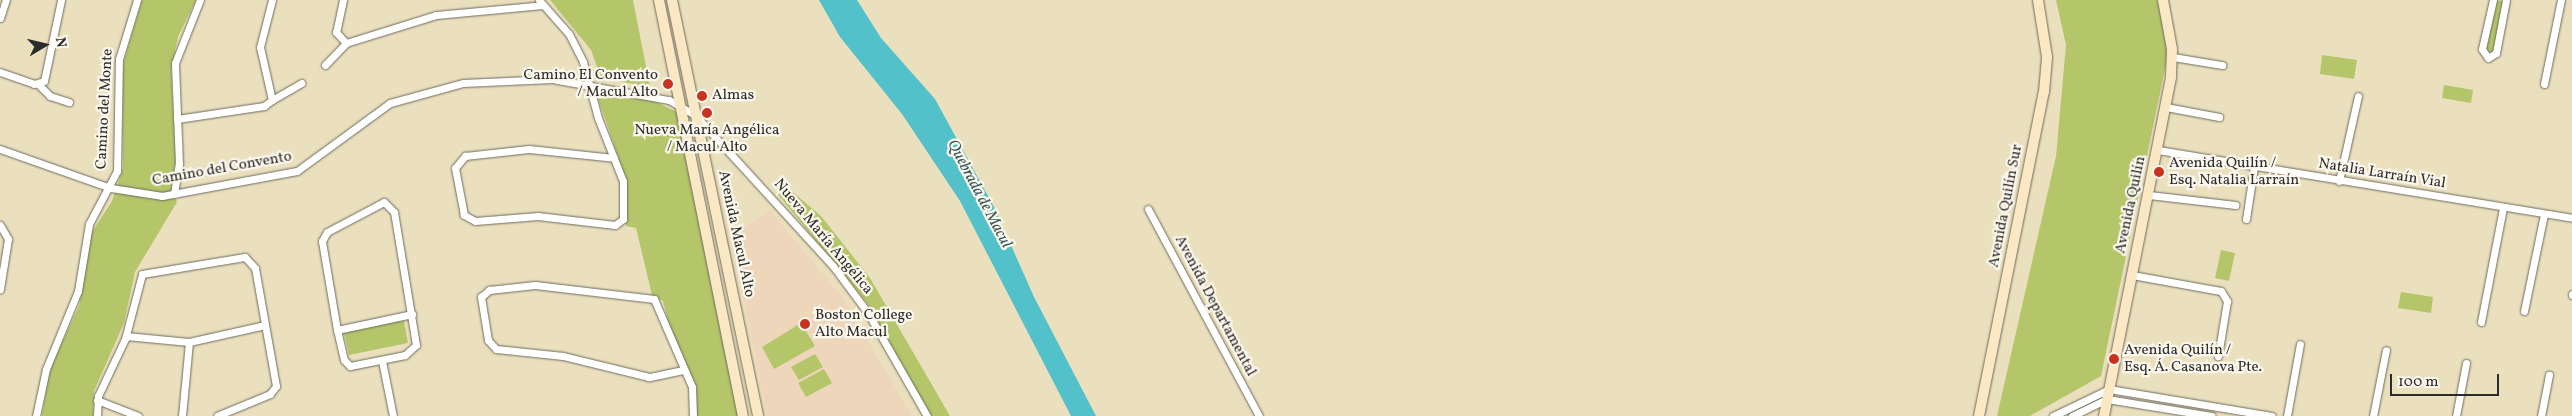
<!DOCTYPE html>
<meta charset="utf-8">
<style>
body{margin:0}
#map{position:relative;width:2572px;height:416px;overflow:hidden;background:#ebe0be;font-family:Vollkorn,serif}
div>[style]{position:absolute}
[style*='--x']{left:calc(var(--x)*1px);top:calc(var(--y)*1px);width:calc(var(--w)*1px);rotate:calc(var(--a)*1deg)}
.built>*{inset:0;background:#eed6bb}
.green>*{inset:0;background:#b4c669}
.water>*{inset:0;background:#53c1c9}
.roads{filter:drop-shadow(0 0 1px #6e6a5e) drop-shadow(0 0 1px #6e6a5e)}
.street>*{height:7px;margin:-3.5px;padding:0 3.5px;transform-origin:3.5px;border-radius:3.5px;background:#fff}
.secondary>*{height:10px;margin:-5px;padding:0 5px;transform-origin:5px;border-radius:5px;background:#fae7c3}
.dots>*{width:14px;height:14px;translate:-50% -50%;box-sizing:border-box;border:2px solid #fbf7ec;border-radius:50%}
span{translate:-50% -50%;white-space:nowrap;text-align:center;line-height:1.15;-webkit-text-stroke:4.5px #fbf7ec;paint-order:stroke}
.poi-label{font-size:15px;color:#2b2b2b}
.right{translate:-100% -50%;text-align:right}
.left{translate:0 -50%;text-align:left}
.street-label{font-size:15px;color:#2b2b2b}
.water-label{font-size:16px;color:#37585a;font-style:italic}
.north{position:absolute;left:20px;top:20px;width:50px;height:50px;-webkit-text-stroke:4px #fbf7ec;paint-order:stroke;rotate:81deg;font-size:14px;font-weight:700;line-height:20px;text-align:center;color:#2b2b2b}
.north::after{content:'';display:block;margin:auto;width:18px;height:22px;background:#2b2b2b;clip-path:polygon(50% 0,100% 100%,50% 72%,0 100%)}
.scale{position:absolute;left:2390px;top:374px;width:109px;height:22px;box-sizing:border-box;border:2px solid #2b2b2b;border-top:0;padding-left:6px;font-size:15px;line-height:18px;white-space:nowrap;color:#2b2b2b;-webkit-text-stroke:4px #fbf7ec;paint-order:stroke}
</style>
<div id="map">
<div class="built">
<i style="clip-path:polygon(770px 210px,842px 297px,912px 416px,767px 416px,731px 236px)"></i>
</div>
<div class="green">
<i style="clip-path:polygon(142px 0,196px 0,178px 37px,171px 71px,176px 158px,171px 188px,177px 202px,135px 272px,124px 323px,94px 391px,93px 416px,42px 416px,50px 369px,79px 306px,92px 232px,112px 201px,123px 168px,122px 68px)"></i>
<i style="clip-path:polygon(550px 0,633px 0,650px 87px,601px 78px,591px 50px)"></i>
<i style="clip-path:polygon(2056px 0,2157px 0,2169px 50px,2101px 376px,2030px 416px,1997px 416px,2056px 156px,2066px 45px)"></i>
<i style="clip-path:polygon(2495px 0,2503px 1px,2493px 52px,2484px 50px)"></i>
<i style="clip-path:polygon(2322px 55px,2357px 60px,2354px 79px,2320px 74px)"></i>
<i style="clip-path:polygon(2444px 85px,2473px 90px,2471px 103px,2442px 98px)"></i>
<i style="clip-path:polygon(594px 87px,650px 99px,679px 113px,740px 416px,697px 416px,693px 380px,673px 340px,663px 301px,652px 295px,636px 228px,626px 226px,627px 182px)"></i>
<i style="clip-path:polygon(788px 188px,821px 216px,870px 278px,950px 416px,931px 416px,868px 304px,776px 192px)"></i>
<i style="clip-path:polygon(2221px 250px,2235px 253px,2229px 281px,2215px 278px)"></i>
<i style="clip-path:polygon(2401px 292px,2433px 297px,2431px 313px,2398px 308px)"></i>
<i style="clip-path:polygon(403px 316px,408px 343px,349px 355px,343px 328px)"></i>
<i style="clip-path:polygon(801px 323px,815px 346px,774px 369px,762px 347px)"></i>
<i style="clip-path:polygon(815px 354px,823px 367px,799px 380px,791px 367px)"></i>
<i style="clip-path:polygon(824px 369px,832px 383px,806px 397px,798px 383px)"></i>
</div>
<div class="water">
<i style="clip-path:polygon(819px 0,857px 0,881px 38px,935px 99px,994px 207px,1034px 297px,1096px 416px,1071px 416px,960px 201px,902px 114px,840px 37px)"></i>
</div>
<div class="roads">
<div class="street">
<i style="--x:343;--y:0;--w:33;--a:102"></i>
<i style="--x:336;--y:32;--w:15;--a:48"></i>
<i style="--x:346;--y:43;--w:94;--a:-17.3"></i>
<i style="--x:436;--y:15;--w:107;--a:-5.3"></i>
<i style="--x:539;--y:0;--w:45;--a:48.6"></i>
<i style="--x:569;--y:34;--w:31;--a:63"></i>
<i style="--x:583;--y:62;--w:58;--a:75"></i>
<i style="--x:598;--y:118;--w:68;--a:68.4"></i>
<i style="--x:623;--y:181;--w:38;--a:90"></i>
<i style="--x:623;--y:219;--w:10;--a:143"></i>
<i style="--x:615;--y:225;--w:78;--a:-173.3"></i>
<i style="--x:538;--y:216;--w:63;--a:175.5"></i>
<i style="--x:475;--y:221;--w:13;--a:-151"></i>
<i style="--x:464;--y:215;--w:48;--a:-100.8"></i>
<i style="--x:455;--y:168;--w:16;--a:-50"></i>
<i style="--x:465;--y:156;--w:64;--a:-6.2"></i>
<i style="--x:529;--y:149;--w:85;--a:6"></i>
<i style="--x:2493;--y:0;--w:50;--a:102.7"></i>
<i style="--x:2482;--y:49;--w:11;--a:56"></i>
<i style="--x:2488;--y:58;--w:9;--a:-32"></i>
<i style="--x:2496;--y:53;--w:54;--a:-79.3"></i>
<i style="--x:0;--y:18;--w:19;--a:-72"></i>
<i style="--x:2173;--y:57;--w:50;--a:9.3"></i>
<i style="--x:325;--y:65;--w:30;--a:-46"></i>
<i style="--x:0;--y:72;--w:36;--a:19"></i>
<i style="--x:34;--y:84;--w:10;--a:-17"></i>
<i style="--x:44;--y:81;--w:83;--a:-78.1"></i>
<i style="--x:38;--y:84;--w:17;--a:45"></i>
<i style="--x:50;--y:96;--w:20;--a:18"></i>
<i style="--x:2544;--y:84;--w:86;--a:-78.6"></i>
<i style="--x:272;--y:100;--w:34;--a:-30"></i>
<i style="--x:2166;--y:107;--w:54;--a:10.7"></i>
<i style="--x:177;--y:119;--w:88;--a:-8.5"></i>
<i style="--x:264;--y:106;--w:10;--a:-37"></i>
<i style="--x:272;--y:100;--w:54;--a:-102.8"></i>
<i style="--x:260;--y:47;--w:49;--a:-75.7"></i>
<i style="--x:0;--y:149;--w:118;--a:19.4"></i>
<i style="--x:111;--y:188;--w:52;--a:8.9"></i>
<i style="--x:162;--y:196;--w:137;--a:-10.5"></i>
<i style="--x:297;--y:171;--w:115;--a:-36.2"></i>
<i style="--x:390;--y:103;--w:76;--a:-15.3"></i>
<i style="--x:463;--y:83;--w:89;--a:-2.6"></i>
<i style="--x:552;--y:79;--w:119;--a:10.2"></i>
<i style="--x:669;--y:100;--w:30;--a:30"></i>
<i style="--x:695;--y:115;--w:205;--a:47.6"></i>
<i style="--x:833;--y:266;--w:59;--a:53.3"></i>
<i style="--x:868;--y:313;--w:119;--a:60.2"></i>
<i style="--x:2158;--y:150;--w:420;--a:9.3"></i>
<i style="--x:2339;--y:181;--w:87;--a:-77.4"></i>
<i style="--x:174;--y:194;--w:30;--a:-81"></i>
<i style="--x:179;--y:164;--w:101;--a:-92.3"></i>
<i style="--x:175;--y:63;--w:68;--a:-68.4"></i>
<i style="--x:2149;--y:195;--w:87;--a:6.6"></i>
<i style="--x:384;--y:202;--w:14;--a:45"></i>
<i style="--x:394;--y:212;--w:135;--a:80.6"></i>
<i style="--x:416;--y:345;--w:15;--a:138"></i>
<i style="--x:405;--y:355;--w:56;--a:168.7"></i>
<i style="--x:350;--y:366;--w:8;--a:-135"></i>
<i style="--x:344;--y:360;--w:31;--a:-103"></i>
<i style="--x:337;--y:330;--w:90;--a:-99.6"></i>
<i style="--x:322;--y:241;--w:10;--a:-61"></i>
<i style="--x:327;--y:232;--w:64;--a:-27.8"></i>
<i style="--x:1148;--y:209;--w:235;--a:61.8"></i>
<i style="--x:2246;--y:219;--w:53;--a:-81.3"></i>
<i style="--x:0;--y:225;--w:16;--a:60"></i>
<i style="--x:8;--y:239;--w:51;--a:99.1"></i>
<i style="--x:2132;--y:275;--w:90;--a:10.2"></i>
<i style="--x:2221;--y:291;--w:12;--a:59"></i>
<i style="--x:2227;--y:301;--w:56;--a:99.3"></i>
<i style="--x:2572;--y:295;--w:1;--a:-90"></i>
<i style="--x:2524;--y:311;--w:99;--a:-78.3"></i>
<i style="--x:2481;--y:322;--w:116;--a:-79.1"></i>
<i style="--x:337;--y:330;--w:77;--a:-12"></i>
<i style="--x:126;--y:336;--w:63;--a:5.4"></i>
<i style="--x:189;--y:342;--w:78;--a:-12.6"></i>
<i style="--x:382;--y:361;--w:56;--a:78.7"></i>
<i style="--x:683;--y:370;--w:35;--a:168"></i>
<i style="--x:649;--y:377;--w:89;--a:-166.3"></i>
<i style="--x:563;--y:356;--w:67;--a:-174"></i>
<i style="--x:496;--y:349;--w:12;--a:-132"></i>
<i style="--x:488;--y:340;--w:44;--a:-99.2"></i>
<i style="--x:481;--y:297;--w:11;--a:-41"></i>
<i style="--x:489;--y:290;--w:46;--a:-6.2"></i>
<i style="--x:535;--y:285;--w:120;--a:6.7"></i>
<i style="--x:654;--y:299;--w:96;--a:66.6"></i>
<i style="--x:692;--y:387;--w:29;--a:88"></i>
<i style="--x:97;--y:400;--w:44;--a:21.3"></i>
<i style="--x:36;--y:416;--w:48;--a:-78"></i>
<i style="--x:46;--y:369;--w:84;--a:-67.7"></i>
<i style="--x:78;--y:291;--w:68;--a:-80.7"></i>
<i style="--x:89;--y:224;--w:60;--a:-62.2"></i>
<i style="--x:117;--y:171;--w:112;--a:-89"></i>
<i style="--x:119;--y:59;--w:62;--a:-73"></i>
<i style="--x:97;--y:416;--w:20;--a:-87"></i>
<i style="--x:98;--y:396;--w:63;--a:-64.7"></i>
<i style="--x:125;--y:339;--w:67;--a:-75.3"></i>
<i style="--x:142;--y:274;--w:104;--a:-9.4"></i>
<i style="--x:245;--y:257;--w:15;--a:48"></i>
<i style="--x:255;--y:268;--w:120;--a:79.9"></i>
<i style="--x:276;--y:386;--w:10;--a:127"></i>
<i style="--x:270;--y:394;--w:57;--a:157.5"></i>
<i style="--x:182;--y:416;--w:74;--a:-84.6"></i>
<i style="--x:2053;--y:416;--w:62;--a:-25.7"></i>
<i style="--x:2109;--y:389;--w:165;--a:9.4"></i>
<i style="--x:2072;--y:416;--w:39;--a:-26"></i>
<i style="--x:2107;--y:399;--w:106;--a:9.2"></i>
<i style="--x:2287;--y:416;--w:73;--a:-79.8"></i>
<i style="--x:2373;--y:416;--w:67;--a:-78.9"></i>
<i style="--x:2456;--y:416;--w:54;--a:-79.3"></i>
<i style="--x:2541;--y:416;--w:42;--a:-79"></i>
</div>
<div class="secondary">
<i style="--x:659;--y:0;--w:424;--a:78.6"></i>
<i style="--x:672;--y:0;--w:425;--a:78.3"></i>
<i style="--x:1979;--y:416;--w:330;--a:-78.7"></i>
<i style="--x:2044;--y:92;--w:35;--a:-85"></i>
<i style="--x:2047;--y:57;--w:58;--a:-99"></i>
<i style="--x:2104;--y:416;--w:346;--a:-78.8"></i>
<i style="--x:2171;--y:77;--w:28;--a:-88"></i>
<i style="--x:2172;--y:49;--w:50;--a:-100.4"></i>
</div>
</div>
<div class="dots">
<i style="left:668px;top:84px;background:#c8321e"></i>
<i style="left:702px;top:96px;background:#c8321e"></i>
<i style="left:707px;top:113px;background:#c8321e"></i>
<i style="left:2159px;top:172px;background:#c8321e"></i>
<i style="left:805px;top:324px;background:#c8321e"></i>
<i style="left:2114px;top:359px;background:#c8321e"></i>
</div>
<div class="poi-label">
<span class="right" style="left:658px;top:84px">Camino El Convento<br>/ Macul Alto</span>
<span class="left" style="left:712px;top:96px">Almas</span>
<span style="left:707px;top:139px">Nueva María Angélica<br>/ Macul Alto</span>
<span class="left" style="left:2169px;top:172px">Avenida Quilín /<br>Esq. Natalia Larraín</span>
<span class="left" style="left:815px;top:324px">Boston College<br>Alto Macul</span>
<span class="left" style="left:2124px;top:359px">Avenida Quilín /<br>Esq. Á. Casanova Pte.</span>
</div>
<div class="street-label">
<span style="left:105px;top:109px;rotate:-87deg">Camino del Monte</span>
<span style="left:222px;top:169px;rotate:-10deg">Camino del Convento</span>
<span style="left:2382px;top:174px;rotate:9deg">Natalia Larraín Vial</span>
<span style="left:2131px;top:205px;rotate:-78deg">Avenida Quilín</span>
<span style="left:2006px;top:206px;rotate:-79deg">Avenida Quilín Sur</span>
<span style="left:736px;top:234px;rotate:78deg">Avenida Macul Alto</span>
<span style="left:823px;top:237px;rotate:50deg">Nueva María Angélica</span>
<span style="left:1215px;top:306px;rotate:62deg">Avenida Departamental</span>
</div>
<div class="water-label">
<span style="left:979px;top:194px;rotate:62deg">Quebrada de Macul</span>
</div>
<div class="north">N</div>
<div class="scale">100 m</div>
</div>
